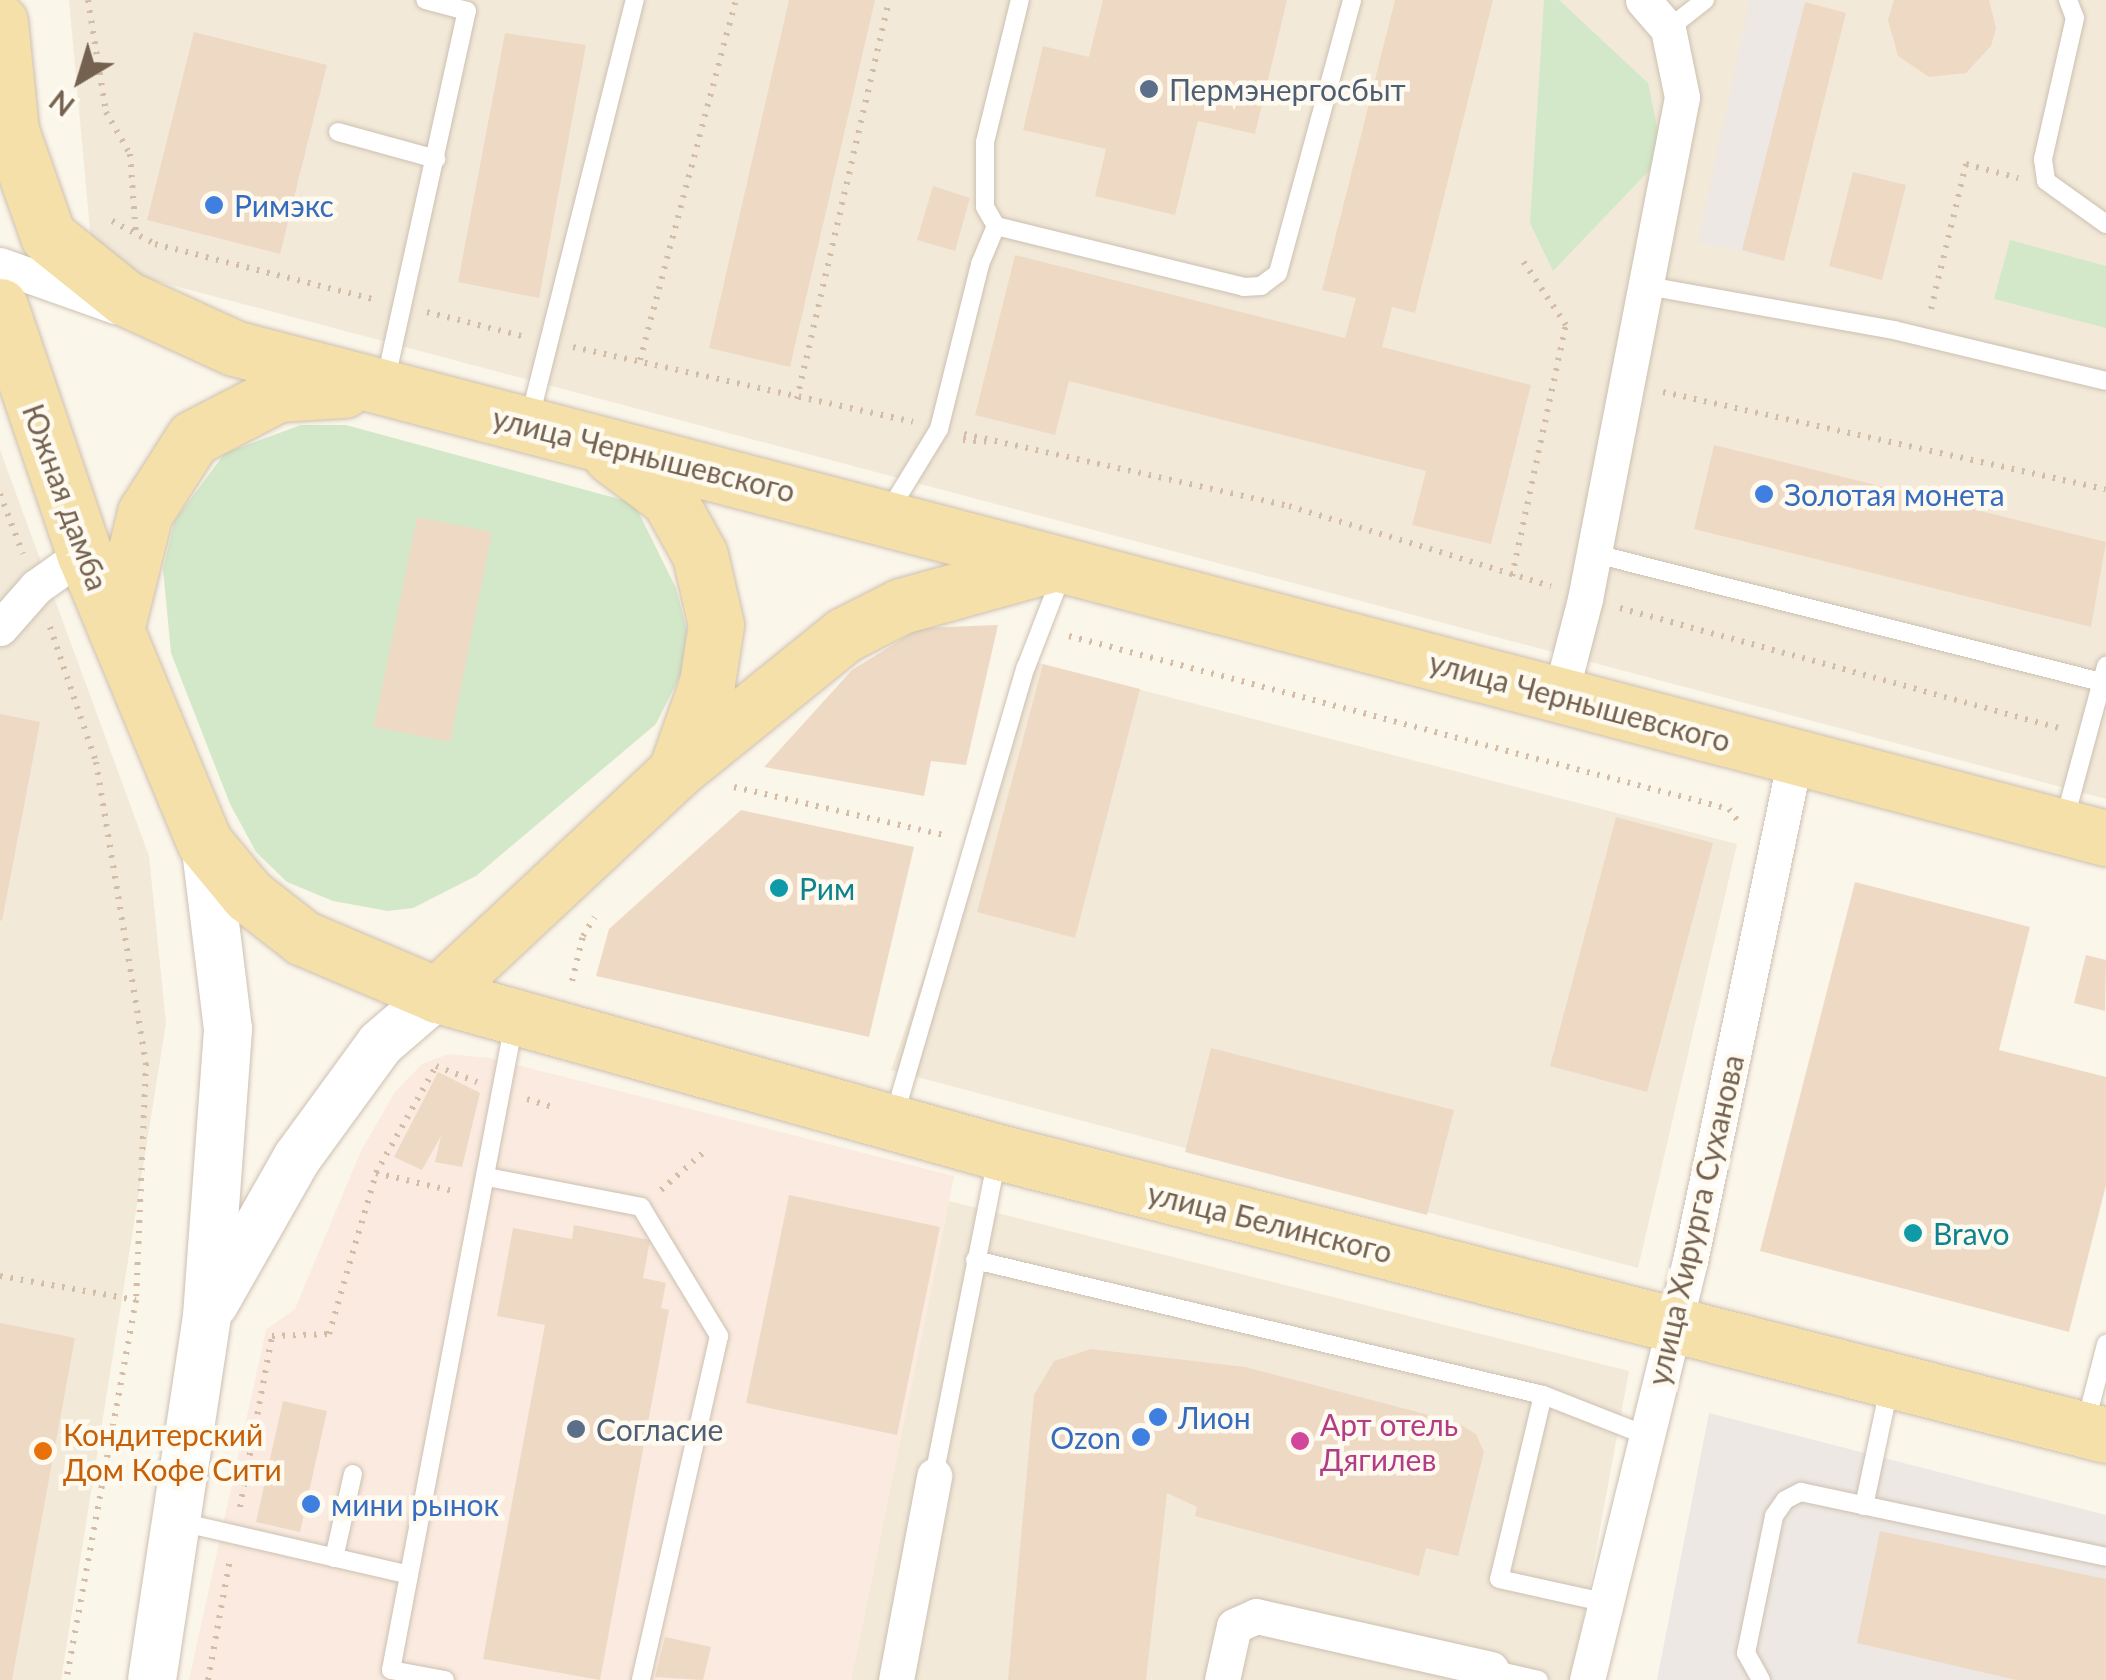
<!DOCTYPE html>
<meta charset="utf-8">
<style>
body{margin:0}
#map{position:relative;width:2106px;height:1680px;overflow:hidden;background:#fbf6ea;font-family:Lato,sans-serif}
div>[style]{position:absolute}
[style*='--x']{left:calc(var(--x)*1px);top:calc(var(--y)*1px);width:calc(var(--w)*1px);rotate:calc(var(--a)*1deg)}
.residential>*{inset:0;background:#f2e9d9}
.commercial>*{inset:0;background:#faeadf}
.industrial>*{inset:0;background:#ede8e3}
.green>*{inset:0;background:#d2e8c9}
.building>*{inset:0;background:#eedac4}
.path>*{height:6px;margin-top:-3px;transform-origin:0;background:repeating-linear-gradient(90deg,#d4bda7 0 2.5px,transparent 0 10.5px)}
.roads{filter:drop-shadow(0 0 2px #cdc0b1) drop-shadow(0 0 2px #cdc0b1)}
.service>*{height:18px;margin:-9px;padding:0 9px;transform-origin:9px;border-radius:9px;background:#fff}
.minor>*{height:35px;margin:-17.5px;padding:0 17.5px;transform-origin:17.5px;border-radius:17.5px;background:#fff}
.secondary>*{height:48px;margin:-24px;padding:0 24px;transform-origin:24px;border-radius:24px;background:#fff}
.primary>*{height:55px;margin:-27.5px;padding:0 27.5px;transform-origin:27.5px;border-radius:27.5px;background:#f4e0a8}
.dots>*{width:28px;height:28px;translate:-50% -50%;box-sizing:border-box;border:5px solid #fefaf0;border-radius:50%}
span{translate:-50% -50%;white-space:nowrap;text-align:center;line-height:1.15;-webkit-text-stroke:9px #fefaf0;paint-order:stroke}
.service-label{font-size:30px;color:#4e5e75}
.left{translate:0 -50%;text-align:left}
.shop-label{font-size:30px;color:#366cbe}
.right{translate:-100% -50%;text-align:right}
.street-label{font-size:30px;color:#74614f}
.culture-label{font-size:30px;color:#0d838f}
.hotel-label{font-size:30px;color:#b23c85}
.food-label{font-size:30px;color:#c56008}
.north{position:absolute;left:30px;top:30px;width:100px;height:100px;-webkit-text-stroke:8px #fefaf0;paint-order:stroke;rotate:218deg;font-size:28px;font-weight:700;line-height:40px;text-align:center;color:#74614f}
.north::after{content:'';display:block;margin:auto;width:35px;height:45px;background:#74614f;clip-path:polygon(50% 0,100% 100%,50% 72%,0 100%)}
</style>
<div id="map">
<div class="residential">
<i style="clip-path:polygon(69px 0,2106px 0,2106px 799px,119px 271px,92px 252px)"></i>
<i style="clip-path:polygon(0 450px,149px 856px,166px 1023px,61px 1680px,0 1680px)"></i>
<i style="clip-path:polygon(1018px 658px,1737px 844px,1638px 1268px,891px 1070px,975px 829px)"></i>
<i style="clip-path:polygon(949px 1201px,1629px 1371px,1572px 1680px,851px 1680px)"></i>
</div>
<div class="commercial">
<i style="clip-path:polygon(449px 1054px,489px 1058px,954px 1176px,851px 1680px,189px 1680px,266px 1330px,295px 1309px,361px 1151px,395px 1092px,422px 1064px)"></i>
</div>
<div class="industrial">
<i style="clip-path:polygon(1750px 0,1796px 0,1846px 13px,1784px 261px,1698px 242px)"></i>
<i style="clip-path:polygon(1709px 1413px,2106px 1515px,2106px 1680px,1657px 1680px)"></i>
</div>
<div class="green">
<i style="clip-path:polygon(1544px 0,1559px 0,1648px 83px,1663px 156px,1553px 271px,1530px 223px)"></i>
<i style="clip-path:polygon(2010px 240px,2106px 266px,2106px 328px,1994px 299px)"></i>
<i style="clip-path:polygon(301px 425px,346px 425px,634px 503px,676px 588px,687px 630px,681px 674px,656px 724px,476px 876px,413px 908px,388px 911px,333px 901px,287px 882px,256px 852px,230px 804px,171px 653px,163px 569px,175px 520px,225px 453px)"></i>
</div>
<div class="building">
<i style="clip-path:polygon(789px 0,875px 0,790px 367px,709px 348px)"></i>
<i style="clip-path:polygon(1103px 0,1287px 0,1255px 134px,1198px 121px,1175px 215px,1095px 196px,1106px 149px,1023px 130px,1043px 46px,1089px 57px)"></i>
<i style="clip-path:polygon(1395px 0,1493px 0,1415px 313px,1392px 307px,1382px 347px,1531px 385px,1491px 544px,1412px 525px,1426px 471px,1069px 381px,1055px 435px,975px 415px,1015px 255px,1345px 338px,1356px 298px,1322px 290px)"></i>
<i style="clip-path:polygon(1989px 0,1996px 28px,1991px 46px,1966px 73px,1929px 77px,1898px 56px,1888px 20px,1894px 0)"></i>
<i style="clip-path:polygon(1805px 2px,1846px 13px,1784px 261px,1742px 250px)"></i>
<i style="clip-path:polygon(194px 32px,327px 65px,280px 254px,147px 220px)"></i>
<i style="clip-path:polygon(505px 33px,586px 45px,539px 298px,458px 282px)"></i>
<i style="clip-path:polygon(1853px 172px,1906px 185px,1882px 280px,1829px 266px)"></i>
<i style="clip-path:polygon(933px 186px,970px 198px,955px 251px,917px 240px)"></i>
<i style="clip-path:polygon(1714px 445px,2106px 542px,2091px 627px,1694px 529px)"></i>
<i style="clip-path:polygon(417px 517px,492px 532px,450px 742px,374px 727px)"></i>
<i style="clip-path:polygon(998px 625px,966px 765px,931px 761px,924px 796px,764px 767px,852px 670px,920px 628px)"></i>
<i style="clip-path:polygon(1043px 664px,1140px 689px,1075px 938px,977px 912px)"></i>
<i style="clip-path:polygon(0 714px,40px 722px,2px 921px,0 920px)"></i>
<i style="clip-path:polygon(741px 810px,914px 847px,869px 1037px,596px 976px,609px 929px)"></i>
<i style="clip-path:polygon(1616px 817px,1713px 843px,1647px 1092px,1550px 1066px)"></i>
<i style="clip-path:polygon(1855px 882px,2030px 927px,1999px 1050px,2106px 1077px,2106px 1185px,2069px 1332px,1760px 1251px)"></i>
<i style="clip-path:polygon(2086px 955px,2106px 960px,2105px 1011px,2074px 1003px)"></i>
<i style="clip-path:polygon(1211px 1048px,1454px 1110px,1427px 1215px,1185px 1152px)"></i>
<i style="clip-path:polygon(438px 1072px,480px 1093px,462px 1167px,435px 1162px,441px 1136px,422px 1170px,394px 1157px)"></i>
<i style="clip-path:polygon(789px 1195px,940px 1227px,897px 1435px,746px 1403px)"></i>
<i style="clip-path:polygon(574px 1225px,650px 1240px,643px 1278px,666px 1283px,661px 1308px,669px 1310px,600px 1680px,483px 1659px,545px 1325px,497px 1316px,513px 1228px,572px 1239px)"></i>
<i style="clip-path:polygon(0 1323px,75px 1338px,12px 1680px,0 1680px)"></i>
<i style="clip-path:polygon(1091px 1349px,1245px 1367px,1456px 1422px,1476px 1434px,1484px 1452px,1458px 1556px,1426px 1548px,1419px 1576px,1195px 1516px,1197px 1507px,1167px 1493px,1146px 1680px,1008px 1680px,1034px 1395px,1054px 1361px)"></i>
<i style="clip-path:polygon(283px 1401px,327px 1411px,300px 1532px,256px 1522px)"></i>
<i style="clip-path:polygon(1880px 1531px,2106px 1579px,2106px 1680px,2016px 1680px,1857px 1643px)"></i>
<i style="clip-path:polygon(665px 1637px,711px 1647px,703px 1680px,655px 1677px)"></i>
</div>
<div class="path">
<i style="--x:88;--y:0;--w:113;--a:80.9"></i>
<i style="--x:106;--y:112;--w:48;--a:60.3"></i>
<i style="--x:130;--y:154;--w:82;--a:85.8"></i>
<i style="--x:112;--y:221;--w:49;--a:28.1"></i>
<i style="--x:155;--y:244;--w:229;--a:14.2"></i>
<i style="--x:1931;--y:309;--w:149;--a:-76.4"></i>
<i style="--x:1966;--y:164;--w:54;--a:15.1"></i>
<i style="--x:427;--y:312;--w:98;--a:14.2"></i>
<i style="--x:573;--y:347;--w:348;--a:12.4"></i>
<i style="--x:640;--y:360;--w:373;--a:-75.1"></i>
<i style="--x:1663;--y:392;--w:453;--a:12.4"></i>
<i style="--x:797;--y:399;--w:409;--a:-77"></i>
<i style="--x:964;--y:434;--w:333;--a:12.5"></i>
<i style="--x:1289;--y:506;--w:274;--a:17"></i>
<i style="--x:963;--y:440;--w:26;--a:4"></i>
<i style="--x:0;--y:494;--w:64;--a:69"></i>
<i style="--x:1512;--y:576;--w:257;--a:-77.9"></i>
<i style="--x:1566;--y:325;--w:81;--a:-123.9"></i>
<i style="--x:1620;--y:608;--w:457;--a:15.3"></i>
<i style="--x:50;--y:627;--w:143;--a:71.2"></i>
<i style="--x:96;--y:762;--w:305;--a:80.6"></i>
<i style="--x:146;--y:1063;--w:237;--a:92.4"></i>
<i style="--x:136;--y:1300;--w:386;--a:100.4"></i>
<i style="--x:1069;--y:636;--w:682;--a:14.69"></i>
<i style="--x:1729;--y:809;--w:20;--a:53"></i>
<i style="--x:734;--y:787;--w:220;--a:12.9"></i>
<i style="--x:572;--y:981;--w:46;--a:-76.3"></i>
<i style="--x:583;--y:936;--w:22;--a:-58"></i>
<i style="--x:527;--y:1099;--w:24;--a:17"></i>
<i style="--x:376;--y:1173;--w:78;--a:13.3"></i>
<i style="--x:661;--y:1190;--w:60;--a:-41.6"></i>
<i style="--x:0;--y:1276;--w:138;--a:10"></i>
<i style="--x:240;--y:1507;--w:174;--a:-79.4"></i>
<i style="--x:272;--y:1336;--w:57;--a:-2"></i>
<i style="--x:329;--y:1334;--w:168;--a:-73.7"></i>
<i style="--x:376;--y:1173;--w:123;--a:-60.7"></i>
<i style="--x:436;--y:1066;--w:44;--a:21.3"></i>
<i style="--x:208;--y:1680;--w:123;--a:-79.7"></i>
</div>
<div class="roads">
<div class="service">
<i style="--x:2068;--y:0;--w:19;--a:69"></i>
<i style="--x:2075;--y:18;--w:145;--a:102.8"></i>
<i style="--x:2043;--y:159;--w:22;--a:82"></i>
<i style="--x:2046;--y:181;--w:74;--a:35.6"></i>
<i style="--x:1668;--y:29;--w:47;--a:-38.1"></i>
<i style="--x:338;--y:132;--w:102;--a:15.4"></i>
<i style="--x:996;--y:226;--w:22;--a:-120"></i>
<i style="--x:985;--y:207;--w:65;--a:-90"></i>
<i style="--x:985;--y:142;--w:146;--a:-76.2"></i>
<i style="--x:1647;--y:286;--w:251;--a:10.1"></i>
<i style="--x:1894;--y:330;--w:218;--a:13.5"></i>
<i style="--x:385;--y:383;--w:381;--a:-77.6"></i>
<i style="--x:467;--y:11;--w:43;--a:-165.3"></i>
<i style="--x:529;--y:421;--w:434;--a:-75.9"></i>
<i style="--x:889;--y:511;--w:96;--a:-58.6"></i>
<i style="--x:939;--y:429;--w:170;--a:-76"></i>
<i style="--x:980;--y:264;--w:41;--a:-67.2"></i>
<i style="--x:996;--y:226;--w:255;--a:13.8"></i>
<i style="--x:1244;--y:287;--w:17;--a:-3"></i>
<i style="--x:1261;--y:286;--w:21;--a:-37"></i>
<i style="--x:1278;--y:273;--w:283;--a:-74.8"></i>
<i style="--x:1592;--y:553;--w:525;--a:14.22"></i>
<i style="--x:2064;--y:822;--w:162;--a:-74.9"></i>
<i style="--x:894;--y:1117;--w:469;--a:-73.7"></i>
<i style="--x:1026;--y:667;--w:105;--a:-68.8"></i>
<i style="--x:487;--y:1177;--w:157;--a:11"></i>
<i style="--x:641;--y:1207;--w:151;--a:58.8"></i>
<i style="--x:719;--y:1336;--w:353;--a:102.8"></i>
<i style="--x:975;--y:1260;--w:584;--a:13.37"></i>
<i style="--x:1543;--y:1395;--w:110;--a:21.4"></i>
<i style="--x:1543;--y:1395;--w:189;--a:103.4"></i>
<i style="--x:1499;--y:1579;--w:107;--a:12.5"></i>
<i style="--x:2085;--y:1426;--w:85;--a:-75.6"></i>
<i style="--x:934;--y:1476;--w:324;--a:-78.8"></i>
<i style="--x:1864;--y:1506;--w:125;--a:-78"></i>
<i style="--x:176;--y:1521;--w:239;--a:13"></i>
<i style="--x:334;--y:1558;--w:86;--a:-77.3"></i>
<i style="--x:1491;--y:1669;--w:49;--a:12.9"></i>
<i style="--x:445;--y:1680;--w:55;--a:-169.5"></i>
<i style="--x:391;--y:1670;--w:659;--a:-79.24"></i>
<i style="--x:1761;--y:1680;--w:31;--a:-119"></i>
<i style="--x:1746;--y:1653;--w:140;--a:-78.4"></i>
<i style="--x:1774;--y:1516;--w:19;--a:-55"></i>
<i style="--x:1785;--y:1500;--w:18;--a:-27"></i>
<i style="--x:1801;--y:1492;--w:312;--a:12"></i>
</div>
<div class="minor">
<i style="--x:0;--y:265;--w:122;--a:19.6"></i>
<i style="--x:0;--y:628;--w:55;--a:-48.7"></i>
<i style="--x:36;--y:587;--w:59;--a:-35.3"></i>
<i style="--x:1560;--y:696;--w:100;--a:-75.5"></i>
<i style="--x:1585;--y:599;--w:511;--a:-79.06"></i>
<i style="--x:1682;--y:97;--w:69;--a:-101.6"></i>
<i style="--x:1668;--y:29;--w:38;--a:-131"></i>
<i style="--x:896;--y:1680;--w:208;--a:-79.4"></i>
<i style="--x:1222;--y:1680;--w:55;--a:-77.5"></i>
<i style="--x:1234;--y:1626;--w:24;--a:-24"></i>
<i style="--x:1256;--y:1616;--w:241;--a:12.7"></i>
<i style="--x:1587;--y:1680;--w:431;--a:-76.2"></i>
<i style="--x:1690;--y:1261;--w:514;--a:-78.21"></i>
</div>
<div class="secondary">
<i style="--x:214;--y:1304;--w:168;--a:-60.4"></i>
<i style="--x:297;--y:1158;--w:141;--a:-53.9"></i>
<i style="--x:380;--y:1044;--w:75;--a:-40.7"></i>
<i style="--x:152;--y:1680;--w:368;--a:-81.4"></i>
<i style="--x:207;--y:1316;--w:288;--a:-85.8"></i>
<i style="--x:228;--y:1029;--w:187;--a:-97"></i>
</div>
<div class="primary">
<i style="--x:0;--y:22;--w:110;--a:84.2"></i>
<i style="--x:11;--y:131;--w:111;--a:70.6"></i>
<i style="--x:48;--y:236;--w:99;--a:38.8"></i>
<i style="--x:125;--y:298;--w:120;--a:24.6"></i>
<i style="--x:234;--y:348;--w:1935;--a:14.67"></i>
<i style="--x:0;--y:306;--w:261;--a:71.2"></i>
<i style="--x:84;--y:553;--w:314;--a:67.4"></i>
<i style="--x:205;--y:843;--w:67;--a:50.4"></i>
<i style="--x:248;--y:895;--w:70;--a:38"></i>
<i style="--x:303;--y:938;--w:146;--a:23"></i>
<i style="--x:437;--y:995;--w:583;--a:15.63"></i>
<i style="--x:998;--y:1152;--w:1144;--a:14.33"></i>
<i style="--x:116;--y:630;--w:121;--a:-76.1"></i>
<i style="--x:145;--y:513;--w:89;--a:-57.4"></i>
<i style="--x:193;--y:438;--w:96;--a:-27.4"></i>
<i style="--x:278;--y:394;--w:66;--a:-3.5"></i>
<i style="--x:676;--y:771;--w:216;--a:-39"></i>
<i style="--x:844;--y:635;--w:64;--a:-27"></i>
<i style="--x:901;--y:606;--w:157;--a:-15.5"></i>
<i style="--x:437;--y:995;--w:328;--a:-43.1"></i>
<i style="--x:676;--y:771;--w:93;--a:-70.6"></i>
<i style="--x:707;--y:683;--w:59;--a:-81.2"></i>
<i style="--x:716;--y:625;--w:72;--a:-102.9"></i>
<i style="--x:700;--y:555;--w:64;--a:-119"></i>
<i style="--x:669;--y:499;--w:72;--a:-143.4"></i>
</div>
</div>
<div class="dots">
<i style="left:1149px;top:89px;background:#5c6f8a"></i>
<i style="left:214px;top:205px;background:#3f7fe0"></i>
<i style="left:1764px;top:494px;background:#3f7fe0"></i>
<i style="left:779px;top:888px;background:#0f9aa8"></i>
<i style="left:1913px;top:1233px;background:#0f9aa8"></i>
<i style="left:1158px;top:1417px;background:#3f7fe0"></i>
<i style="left:576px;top:1429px;background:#5c6f8a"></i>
<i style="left:1141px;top:1437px;background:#3f7fe0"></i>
<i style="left:1300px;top:1441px;background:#d1479c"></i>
<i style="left:43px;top:1451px;background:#e8710a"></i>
<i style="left:311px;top:1504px;background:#3f7fe0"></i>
</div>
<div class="service-label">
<span class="left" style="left:1169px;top:89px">Пермэнергосбыт</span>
<span class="left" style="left:596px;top:1429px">Согласие</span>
</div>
<div class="shop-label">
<span class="left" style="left:234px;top:205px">Римэкс</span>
<span class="left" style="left:1784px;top:494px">Золотая монета</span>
<span class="left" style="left:1178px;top:1417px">Лион</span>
<span class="right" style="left:1121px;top:1437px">Ozon</span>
<span class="left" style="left:331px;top:1504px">мини рынок</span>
</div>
<div class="street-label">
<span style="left:644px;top:454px;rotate:14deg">улица Чернышевского</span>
<span style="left:66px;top:497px;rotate:70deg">Южная дамба</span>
<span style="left:1580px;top:701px;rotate:15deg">улица Чернышевского</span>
<span style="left:1695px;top:1220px;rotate:-77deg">улица Хирурга Суханова</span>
<span style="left:1270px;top:1222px;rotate:14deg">улица Белинского</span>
</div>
<div class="culture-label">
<span class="left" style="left:799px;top:888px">Рим</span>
<span class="left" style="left:1933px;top:1233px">Bravo</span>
</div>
<div class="hotel-label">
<span class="left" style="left:1320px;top:1441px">Арт отель<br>Дягилев</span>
</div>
<div class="food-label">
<span class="left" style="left:63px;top:1451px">Кондитерский<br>Дом Кофе Сити</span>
</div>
<div class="north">N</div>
</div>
